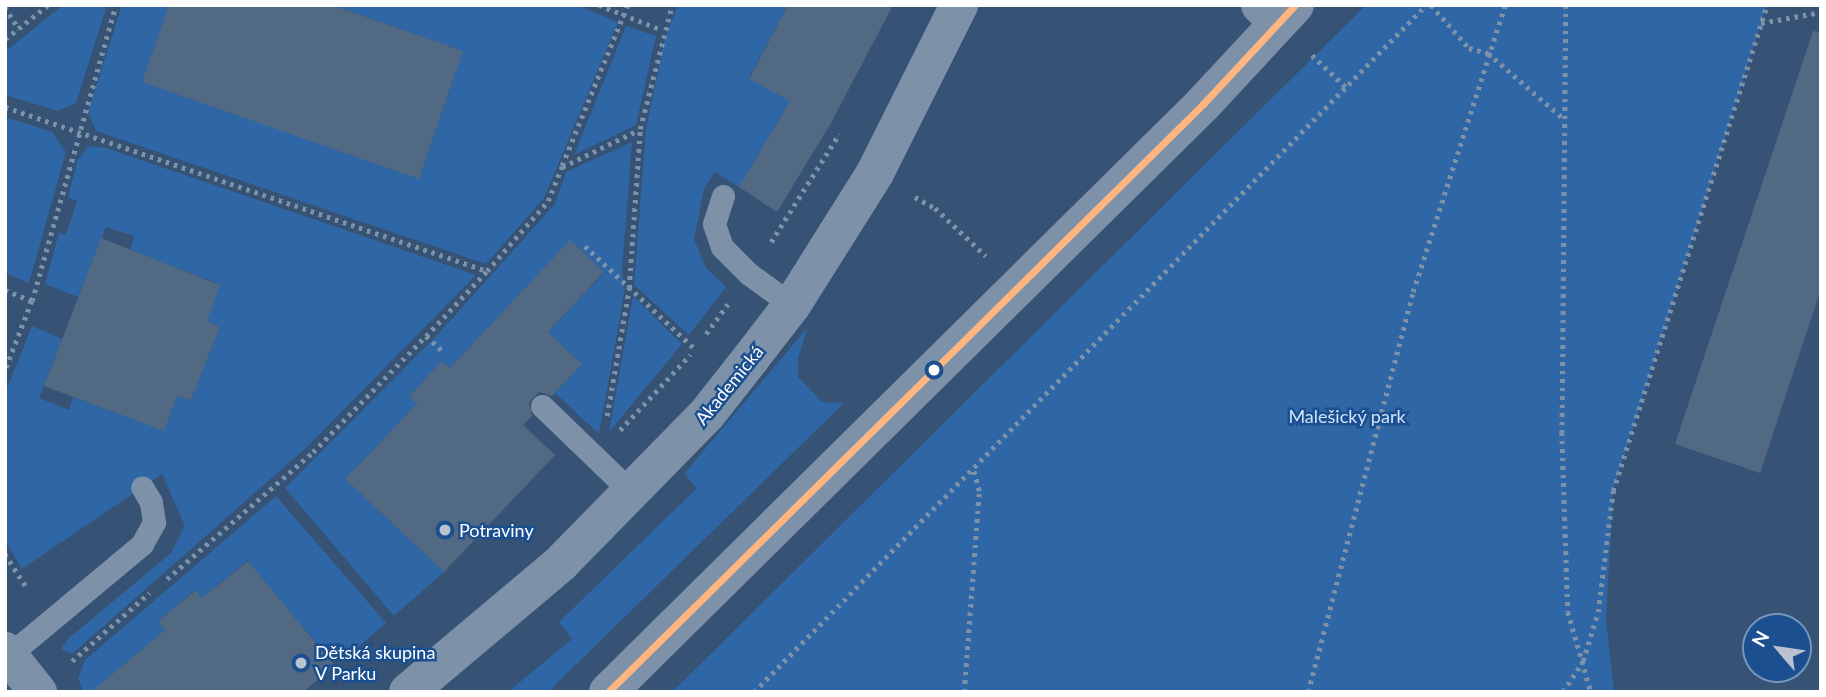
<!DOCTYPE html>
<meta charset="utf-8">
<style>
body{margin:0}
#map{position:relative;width:1826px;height:697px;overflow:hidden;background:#365274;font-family:Lato,sans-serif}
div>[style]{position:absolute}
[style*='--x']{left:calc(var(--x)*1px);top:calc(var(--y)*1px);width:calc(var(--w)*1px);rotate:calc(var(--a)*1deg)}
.green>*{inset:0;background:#2f66a5}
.building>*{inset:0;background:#526984}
.path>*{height:4.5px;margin-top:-2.25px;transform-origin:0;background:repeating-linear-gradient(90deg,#7d92a8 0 3.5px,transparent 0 8.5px)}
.service>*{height:23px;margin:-11.5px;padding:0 11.5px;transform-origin:11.5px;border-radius:11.5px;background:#7d92a8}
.minor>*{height:38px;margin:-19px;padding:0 19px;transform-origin:19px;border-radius:19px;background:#7d92a8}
.tertiary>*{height:38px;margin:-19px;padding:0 19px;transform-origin:19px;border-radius:19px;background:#7d92a8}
.bus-1>*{height:7px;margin:-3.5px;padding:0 3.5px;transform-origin:3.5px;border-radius:3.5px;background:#ffb580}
.dots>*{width:19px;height:19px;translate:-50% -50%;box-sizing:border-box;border:4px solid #1b4f8f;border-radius:50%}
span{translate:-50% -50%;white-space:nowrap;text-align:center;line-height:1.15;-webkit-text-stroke:5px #1b4f8f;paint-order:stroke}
.street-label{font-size:18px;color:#fff}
.park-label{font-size:18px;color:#cfe3fa}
.poi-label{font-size:18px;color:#fff}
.left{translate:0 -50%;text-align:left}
.frame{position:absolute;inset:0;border:7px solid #fff;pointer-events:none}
.north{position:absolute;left:1742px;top:613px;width:70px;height:70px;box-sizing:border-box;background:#1b4f8f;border:2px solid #7695bc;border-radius:50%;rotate:299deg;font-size:19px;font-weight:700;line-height:28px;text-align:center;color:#fff}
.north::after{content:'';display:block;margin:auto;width:24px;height:32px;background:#b9c2ce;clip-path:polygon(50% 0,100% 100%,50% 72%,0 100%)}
</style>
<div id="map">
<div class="green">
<i style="clip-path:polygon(63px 5px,107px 5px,76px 103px,58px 111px,5px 95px,5px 52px)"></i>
<i style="clip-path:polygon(122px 5px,169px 5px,419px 179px,463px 51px,332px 5px,576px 5px,618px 22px,544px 198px,486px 264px,96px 131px,88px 112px)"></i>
<i style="clip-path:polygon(678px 5px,788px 5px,749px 78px,790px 101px,739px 187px,715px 172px,704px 189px,694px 239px,706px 268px,726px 287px,689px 335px,634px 285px,646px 129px,665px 38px)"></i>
<i style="clip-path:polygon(1366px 5px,1767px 5px,1613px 491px,1606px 619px,1614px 692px,672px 692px)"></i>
<i style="clip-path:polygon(626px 26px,656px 36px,636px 125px,574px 155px)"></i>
<i style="clip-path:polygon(5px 117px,52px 132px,66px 152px,29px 283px,5px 273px)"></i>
<i style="clip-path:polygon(632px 142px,622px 271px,625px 289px,599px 434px,555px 393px,582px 364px,548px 332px,604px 273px,570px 241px,450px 368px,442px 361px,409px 396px,417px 404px,345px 479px,444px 572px,394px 616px,285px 488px,440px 332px,555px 204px,566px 172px)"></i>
<i style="clip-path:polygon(89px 146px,106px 148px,476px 275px,309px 445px,72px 654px,61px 649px,69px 638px,171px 553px,185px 526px,162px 474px,22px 569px,5px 540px,5px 394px,32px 326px,62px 339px,39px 398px,69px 410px,73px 397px,164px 431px,177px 396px,191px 400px,220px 327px,207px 321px,219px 284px,130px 250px,134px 236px,106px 227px,78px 297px,45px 284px,59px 233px,66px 235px,77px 201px,68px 197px,78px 159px)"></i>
<i style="clip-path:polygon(633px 296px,682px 344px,609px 432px)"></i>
<i style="clip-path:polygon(807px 328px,798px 359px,798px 377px,822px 402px,844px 403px,548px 692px,508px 692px,572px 639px,559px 622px,697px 488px,684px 474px)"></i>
<i style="clip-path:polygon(276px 496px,386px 623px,348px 656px,341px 649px,330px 659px,247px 561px,202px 598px,195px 590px,158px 621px,165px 630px,103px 682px,110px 692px,83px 692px,78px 678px,85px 660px)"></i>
</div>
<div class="building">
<i style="clip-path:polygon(169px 5px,332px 5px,463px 51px,419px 179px,142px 82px)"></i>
<i style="clip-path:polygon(788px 5px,893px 5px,831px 123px,777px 212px,739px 187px,790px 101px,749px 79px)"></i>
<i style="clip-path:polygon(1813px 31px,1821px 32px,1821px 289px,1760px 473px,1675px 444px)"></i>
<i style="clip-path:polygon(101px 238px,220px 285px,207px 321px,220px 327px,191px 400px,177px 396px,164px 431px,44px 386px)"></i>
<i style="clip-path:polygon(570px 240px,604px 272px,548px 332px,582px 364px,552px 396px,539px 392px,529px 402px,532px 416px,523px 425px,555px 455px,444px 572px,345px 479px,417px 404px,409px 396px,442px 361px,450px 368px)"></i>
<i style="clip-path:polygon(248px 561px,335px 666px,303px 692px,91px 692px,165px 630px,158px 621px,196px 590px,202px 598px)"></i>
</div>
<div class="path">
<i style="--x:599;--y:5;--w:68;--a:21.6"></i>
<i style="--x:628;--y:5;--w:175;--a:112.2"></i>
<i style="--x:562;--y:167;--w:85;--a:-25.7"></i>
<i style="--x:1431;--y:5;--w:57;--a:48.5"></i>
<i style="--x:1469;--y:48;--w:20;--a:15"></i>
<i style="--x:1488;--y:53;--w:101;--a:41"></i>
<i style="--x:1566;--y:5;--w:427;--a:90.5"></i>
<i style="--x:1562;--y:432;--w:180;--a:88.1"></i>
<i style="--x:1568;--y:612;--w:83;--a:74"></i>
<i style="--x:5;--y:7;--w:26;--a:58"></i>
<i style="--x:1761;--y:23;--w:61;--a:-10.4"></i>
<i style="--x:5;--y:39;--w:55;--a:-38.3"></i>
<i style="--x:1312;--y:55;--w:48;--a:43.3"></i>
<i style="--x:5;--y:107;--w:509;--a:18.79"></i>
<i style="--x:487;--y:271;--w:93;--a:-48.9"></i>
<i style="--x:548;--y:201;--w:37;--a:-68"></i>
<i style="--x:915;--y:197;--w:23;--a:29"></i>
<i style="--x:935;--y:208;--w:70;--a:43.3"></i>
<i style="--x:771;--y:242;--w:128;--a:-57.8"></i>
<i style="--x:585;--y:246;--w:151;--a:43.1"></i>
<i style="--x:5;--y:290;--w:29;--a:22"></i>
<i style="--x:32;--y:301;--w:75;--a:111.1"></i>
<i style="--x:32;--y:301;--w:308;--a:-74.2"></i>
<i style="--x:706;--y:334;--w:37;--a:-54"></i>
<i style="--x:426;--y:336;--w:89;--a:-46.8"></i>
<i style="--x:607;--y:416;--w:130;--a:-80.2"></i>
<i style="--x:629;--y:288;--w:159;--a:-86"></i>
<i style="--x:640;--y:129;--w:128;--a:-75.5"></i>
<i style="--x:620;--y:430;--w:103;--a:-47"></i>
<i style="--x:5;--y:554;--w:40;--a:57.1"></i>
<i style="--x:167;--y:579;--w:194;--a:-41"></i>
<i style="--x:313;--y:452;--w:162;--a:-45.8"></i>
<i style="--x:426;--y:336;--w:24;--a:42"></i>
<i style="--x:72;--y:661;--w:103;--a:-41.4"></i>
<i style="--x:754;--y:692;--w:961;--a:-45.63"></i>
<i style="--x:964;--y:692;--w:202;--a:-85.7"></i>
<i style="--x:979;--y:491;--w:23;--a:-105"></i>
<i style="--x:1308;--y:692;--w:414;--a:-75.3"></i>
<i style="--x:1413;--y:292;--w:301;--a:-72.2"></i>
<i style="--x:1563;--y:692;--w:37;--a:-57"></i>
<i style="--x:1583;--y:661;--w:51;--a:-73"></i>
<i style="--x:1598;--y:612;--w:122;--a:-82.9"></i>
<i style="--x:1613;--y:491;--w:510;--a:-72.42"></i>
</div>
<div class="service">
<i style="--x:723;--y:196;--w:29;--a:108"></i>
<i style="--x:714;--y:224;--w:24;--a:71"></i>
<i style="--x:722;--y:247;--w:38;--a:45"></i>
<i style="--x:749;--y:274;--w:53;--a:35.8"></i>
<i style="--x:542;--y:406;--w:125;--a:44"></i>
<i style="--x:9;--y:655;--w:173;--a:-39.8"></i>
<i style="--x:142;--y:544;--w:25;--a:-61"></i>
<i style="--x:154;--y:522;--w:20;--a:-99"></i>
<i style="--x:151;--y:502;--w:17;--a:-121"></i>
</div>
<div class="minor">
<i style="--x:1260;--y:5;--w:25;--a:45"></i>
<i style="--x:5;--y:651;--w:53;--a:51.2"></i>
<i style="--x:408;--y:692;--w:200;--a:-40.1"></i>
<i style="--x:561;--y:563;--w:209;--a:-45.6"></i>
<i style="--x:707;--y:414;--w:71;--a:-51.8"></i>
<i style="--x:751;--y:358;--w:67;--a:-52.3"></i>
<i style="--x:792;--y:305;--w:156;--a:-57.8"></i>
<i style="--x:875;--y:173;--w:188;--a:-63.4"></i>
</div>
<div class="tertiary">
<i style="--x:608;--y:692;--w:837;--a:-44.66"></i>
<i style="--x:1203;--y:104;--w:135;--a:-47.1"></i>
</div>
<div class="bus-1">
<i style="--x:608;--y:692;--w:837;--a:-44.66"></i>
<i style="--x:1203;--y:104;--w:135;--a:-47.1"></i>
</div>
<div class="dots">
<i style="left:934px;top:370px;background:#fff"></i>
<i style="left:445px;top:530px;background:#b9c2ce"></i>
<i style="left:301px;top:663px;background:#b9c2ce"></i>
</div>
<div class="street-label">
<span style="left:729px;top:385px;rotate:-51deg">Akademická</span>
</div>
<div class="park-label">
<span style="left:1347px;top:416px">Malešický park</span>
</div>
<div class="poi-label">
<span class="left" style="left:459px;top:530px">Potraviny</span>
<span class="left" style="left:315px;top:663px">Dětská skupina<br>V Parku</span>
</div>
<div class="frame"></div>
<div class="north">N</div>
</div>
